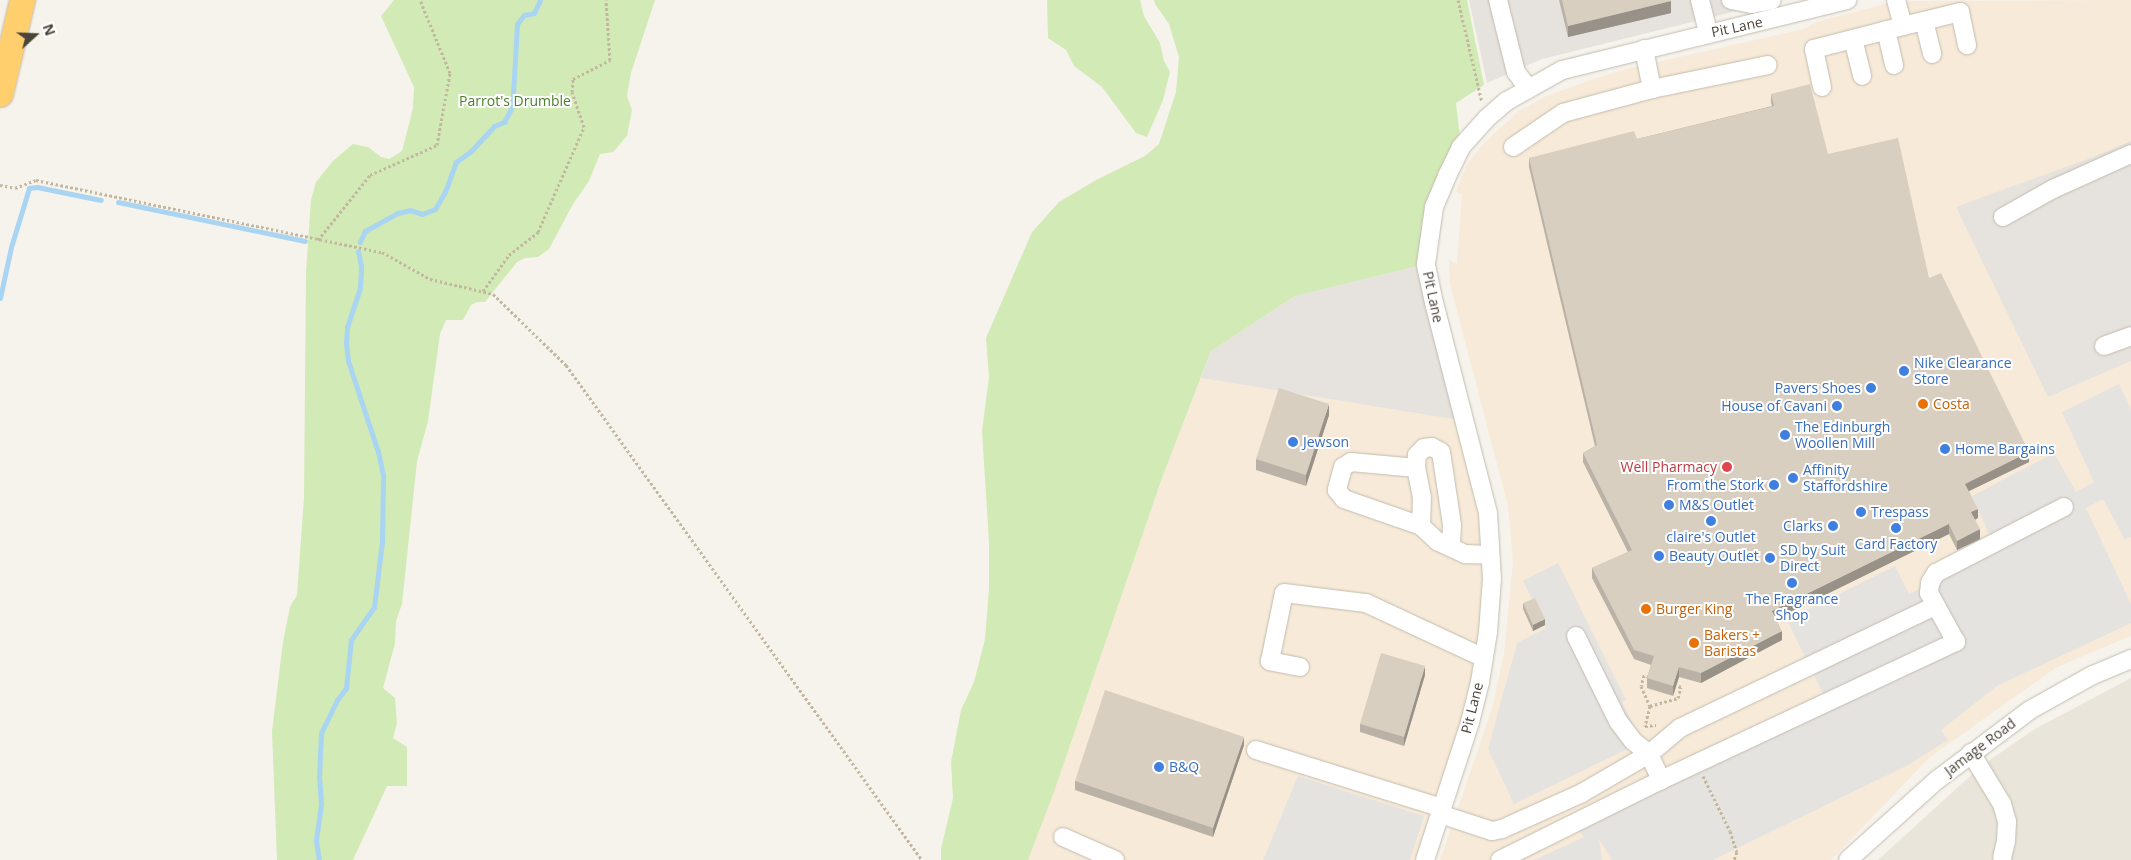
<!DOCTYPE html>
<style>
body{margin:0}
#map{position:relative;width:2131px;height:860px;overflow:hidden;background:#f6f3ec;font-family:"Open Sans",sans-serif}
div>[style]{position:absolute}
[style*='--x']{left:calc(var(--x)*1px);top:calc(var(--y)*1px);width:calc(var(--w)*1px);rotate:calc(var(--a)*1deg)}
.residential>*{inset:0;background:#eae5da}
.commercial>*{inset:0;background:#f7ead8}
.industrial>*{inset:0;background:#e6e2dd}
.green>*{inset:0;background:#d2eab5}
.parking>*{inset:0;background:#e5e3e0}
.stream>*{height:5px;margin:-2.5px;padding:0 2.5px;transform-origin:2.5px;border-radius:2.5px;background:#a9d4f2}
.path>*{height:3px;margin-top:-1.5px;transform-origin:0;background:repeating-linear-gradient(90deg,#c4b79f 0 2.5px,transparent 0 5px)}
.roads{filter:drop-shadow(0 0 1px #c2bbae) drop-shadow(0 0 1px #c2bbae)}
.minor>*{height:18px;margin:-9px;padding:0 9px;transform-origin:9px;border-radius:9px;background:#fff}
.highway>*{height:25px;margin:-12.5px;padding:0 12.5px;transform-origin:12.5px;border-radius:12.5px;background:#ffcf6e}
.wall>*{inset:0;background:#bab2a6}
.shaded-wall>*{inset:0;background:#979187}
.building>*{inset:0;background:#d8cfc1}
.dots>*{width:14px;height:14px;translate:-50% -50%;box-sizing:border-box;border:2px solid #fff;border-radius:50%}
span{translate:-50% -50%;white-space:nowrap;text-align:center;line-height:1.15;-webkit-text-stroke:4px #fff;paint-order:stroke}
.street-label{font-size:14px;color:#4b4439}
.park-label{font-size:14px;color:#4a7f2a}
.shop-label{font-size:14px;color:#366cbe}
.left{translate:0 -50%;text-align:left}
.right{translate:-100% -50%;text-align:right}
.food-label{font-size:14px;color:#c56008}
.health-label{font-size:14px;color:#be3a42}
.north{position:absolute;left:10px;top:10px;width:50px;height:50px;-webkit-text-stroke:4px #fff;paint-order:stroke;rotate:70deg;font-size:14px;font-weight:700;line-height:20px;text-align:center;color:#4b4439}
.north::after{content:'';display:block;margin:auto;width:18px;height:22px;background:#4b4439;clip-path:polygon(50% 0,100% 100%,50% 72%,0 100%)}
</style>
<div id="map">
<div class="residential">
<i style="clip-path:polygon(2131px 678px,2131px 860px,1878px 860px,1980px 767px,2033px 730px)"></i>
</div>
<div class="commercial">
<i style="clip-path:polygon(2131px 0,2131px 141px,2085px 160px,2048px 397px,2131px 361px,2131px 636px,2057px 667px,1930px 757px,1831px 860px,1440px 860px,1492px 709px,1504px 654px,1513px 562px,1508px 506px,1450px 284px,1449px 260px,1457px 264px,1462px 195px,1456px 192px,1466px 166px,1484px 143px,1519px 111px,1544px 97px,1585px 82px,1626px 69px,1804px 29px,1816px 22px,1897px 1px)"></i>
<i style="clip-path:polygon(1201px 378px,1465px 421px,1488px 513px,1488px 632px,1425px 860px,1028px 860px,1054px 792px,1162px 478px)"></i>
</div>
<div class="industrial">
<i style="clip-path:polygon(1469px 0,1781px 0,1542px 59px,1487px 83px)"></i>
<i style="clip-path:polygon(2131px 141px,2131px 361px,2048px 397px,1956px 207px,2085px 160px)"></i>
<i style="clip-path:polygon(1426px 264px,1465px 421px,1201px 378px,1211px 351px,1295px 296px)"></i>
</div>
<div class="green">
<i style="clip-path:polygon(394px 0,655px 0,631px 73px,627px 96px,632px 110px,627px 136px,613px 152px,600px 154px,589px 181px,573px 204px,549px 249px,538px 257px,525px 258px,517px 262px,485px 302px,477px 302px,471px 305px,463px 320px,446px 320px,440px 334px,428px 421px,417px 461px,402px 604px,396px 621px,395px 643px,383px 688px,395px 698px,397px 723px,393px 738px,407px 747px,407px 786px,387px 786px,353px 860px,277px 860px,272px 731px,283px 642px,290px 607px,297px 595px,304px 498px,306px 272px,311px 200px,316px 182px,333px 161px,353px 144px,368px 147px,381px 157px,389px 159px,402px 151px,413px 108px,414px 87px,381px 16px)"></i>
<i style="clip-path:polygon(1047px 0,1140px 0,1144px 16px,1160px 43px,1164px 61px,1170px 72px,1163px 100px,1147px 137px,1136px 133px,1102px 87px,1074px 66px,1066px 50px,1048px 38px)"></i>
<i style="clip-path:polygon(1154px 0,1467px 0,1484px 85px,1456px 103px,1461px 147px,1447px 176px,1426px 264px,1295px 296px,1211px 351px,1162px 478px,1054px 792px,1028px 860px,941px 860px,941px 849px,953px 798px,951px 762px,961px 710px,974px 682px,985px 639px,989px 589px,989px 542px,982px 431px,989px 377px,986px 338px,1032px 232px,1059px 202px,1096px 180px,1145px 156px,1159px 144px,1176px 92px,1179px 57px,1169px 24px,1155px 4px)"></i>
</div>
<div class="parking">
<i style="clip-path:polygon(2119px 384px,2131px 409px,2131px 537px,2125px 540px,2103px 499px,2086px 508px,2131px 604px,2131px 623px,1997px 686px,1941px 730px,1948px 740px,1908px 765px,1713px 860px,1612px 860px,1599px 839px,1602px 860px,1534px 860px,1584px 837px,1579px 830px,1830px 708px,1787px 620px,1895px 566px,1909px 594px,1996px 549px,1972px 496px,2054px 453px,2076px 492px,2094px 482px,2062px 412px)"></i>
<i style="clip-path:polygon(1558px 563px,1626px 700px,1622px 702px,1642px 742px,1514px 804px,1488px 749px,1517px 643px,1546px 628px,1523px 581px)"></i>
<i style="clip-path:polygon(1298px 776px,1424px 816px,1410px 860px,1263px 860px)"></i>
</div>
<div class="stream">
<i style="--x:118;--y:202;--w:191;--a:11.8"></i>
<i style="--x:360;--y:242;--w:12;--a:-66"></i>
<i style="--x:365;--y:231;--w:38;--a:-29"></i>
<i style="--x:398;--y:213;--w:12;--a:-14"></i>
<i style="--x:410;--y:210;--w:13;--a:18"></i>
<i style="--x:422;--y:214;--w:14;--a:-21"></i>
<i style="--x:435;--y:209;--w:20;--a:-60"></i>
<i style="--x:445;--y:192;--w:32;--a:-70"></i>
<i style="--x:456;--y:162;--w:19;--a:-36"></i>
<i style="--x:471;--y:151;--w:34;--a:-47"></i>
<i style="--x:494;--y:126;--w:11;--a:-22"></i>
<i style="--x:504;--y:122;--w:15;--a:-62"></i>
<i style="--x:511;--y:109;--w:15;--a:-82"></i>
<i style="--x:513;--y:94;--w:70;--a:-86.7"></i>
<i style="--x:517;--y:24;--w:11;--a:-52"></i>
<i style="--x:524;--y:15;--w:10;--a:-11"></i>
<i style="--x:534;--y:13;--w:14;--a:-65"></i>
<i style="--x:0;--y:298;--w:52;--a:-77.8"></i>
<i style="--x:11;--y:247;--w:62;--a:-73"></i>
<i style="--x:29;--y:188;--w:8;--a:-7"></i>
<i style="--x:37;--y:187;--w:65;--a:11.5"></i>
<i style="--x:319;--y:860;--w:20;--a:-99"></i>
<i style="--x:316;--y:840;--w:36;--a:-82"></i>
<i style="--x:321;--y:804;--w:27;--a:-94"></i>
<i style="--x:319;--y:777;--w:44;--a:-87.4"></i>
<i style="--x:321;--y:733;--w:37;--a:-64"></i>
<i style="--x:337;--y:700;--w:15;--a:-53"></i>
<i style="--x:346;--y:688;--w:48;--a:-84.1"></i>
<i style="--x:351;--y:640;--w:40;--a:-55.1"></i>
<i style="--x:374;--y:607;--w:65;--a:-83"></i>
<i style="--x:382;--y:542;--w:67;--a:-89.1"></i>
<i style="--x:383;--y:475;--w:24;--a:-102"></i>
<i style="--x:378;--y:452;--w:96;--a:-108.2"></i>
<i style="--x:348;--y:361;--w:18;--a:-96"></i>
<i style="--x:346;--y:343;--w:16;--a:-86"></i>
<i style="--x:347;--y:327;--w:41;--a:-71.6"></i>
<i style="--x:360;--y:288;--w:22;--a:-87"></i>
<i style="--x:361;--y:266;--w:15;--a:-101"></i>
</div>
<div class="path">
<i style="--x:1458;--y:0;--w:105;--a:76.8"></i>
<i style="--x:0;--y:185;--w:15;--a:11"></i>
<i style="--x:15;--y:188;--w:22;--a:-21"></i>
<i style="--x:36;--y:180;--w:353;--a:11.8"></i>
<i style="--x:382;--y:252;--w:55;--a:29.4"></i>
<i style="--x:430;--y:279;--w:65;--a:13.4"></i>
<i style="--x:493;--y:294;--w:102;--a:44.2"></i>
<i style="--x:566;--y:365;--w:610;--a:54.28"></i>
<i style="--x:318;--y:240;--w:83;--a:-51.3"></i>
<i style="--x:370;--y:175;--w:73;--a:-24.1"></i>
<i style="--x:437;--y:145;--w:73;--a:-79.8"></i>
<i style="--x:450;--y:73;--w:79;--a:-112.3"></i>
<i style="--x:483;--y:291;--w:44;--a:-54.2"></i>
<i style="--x:509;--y:255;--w:37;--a:-38"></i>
<i style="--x:538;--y:232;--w:115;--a:-66.3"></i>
<i style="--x:584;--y:127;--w:37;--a:-109"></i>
<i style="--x:572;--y:92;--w:13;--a:-86"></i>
<i style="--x:573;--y:79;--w:42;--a:-27.2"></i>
<i style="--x:610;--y:60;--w:60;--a:-93.8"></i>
<i style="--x:1649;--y:677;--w:5;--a:-158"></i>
<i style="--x:1644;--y:675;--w:11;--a:105"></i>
<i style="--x:1641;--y:686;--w:22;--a:66"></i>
<i style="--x:1650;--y:706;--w:21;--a:104"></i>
<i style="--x:1645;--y:726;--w:11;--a:-5"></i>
<i style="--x:1650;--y:706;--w:29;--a:-16"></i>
<i style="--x:1678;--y:698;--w:11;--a:-75"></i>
<i style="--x:1681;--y:687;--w:5;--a:-158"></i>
<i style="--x:1703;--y:776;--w:61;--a:63.9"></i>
<i style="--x:1730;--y:831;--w:22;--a:72"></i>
<i style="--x:1737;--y:852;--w:9;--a:111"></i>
</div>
<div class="roads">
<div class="minor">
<i style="--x:1498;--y:0;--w:74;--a:76"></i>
<i style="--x:1516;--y:72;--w:20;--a:53"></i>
<i style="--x:1700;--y:0;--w:34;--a:76"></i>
<i style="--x:1731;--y:0;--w:21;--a:11"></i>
<i style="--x:1752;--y:4;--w:20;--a:-11"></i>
<i style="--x:1896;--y:0;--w:27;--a:75"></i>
<i style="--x:1903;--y:26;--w:59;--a:-13.8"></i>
<i style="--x:1960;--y:12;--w:34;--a:78"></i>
<i style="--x:1924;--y:21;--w:34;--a:76"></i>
<i style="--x:1886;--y:30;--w:36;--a:77"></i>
<i style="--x:1853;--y:39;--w:38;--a:76"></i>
<i style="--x:1644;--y:49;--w:41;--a:78.7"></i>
<i style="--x:1822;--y:87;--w:39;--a:-102"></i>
<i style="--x:1814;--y:49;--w:92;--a:-14.5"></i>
<i style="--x:1513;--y:147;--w:60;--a:-34.2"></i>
<i style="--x:1563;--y:113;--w:92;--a:-15.1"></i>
<i style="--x:1652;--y:89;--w:118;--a:-11.7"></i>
<i style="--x:2003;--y:217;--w:57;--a:-29.2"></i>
<i style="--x:2053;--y:189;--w:85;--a:-24.2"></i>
<i style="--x:2104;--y:346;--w:29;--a:-20"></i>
<i style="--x:1416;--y:468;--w:13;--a:-86"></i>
<i style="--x:1417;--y:455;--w:10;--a:-45"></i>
<i style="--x:1424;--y:448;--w:8;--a:-7"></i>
<i style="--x:1432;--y:447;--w:10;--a:29"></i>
<i style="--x:1441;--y:452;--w:74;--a:81.4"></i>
<i style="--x:1452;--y:525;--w:22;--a:93"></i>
<i style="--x:1421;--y:526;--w:28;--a:-88"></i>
<i style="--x:1422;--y:498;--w:31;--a:-101"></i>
<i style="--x:1416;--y:468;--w:65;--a:-174.7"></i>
<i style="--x:1351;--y:462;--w:9;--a:148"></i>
<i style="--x:1343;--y:467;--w:24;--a:105"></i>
<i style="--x:1337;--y:490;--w:11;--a:52"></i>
<i style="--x:1344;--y:499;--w:82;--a:19.3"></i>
<i style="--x:1421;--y:526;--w:22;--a:43"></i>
<i style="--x:1437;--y:541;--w:31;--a:25"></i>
<i style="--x:1465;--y:554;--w:25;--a:2"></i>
<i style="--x:1576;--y:636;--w:95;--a:63.7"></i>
<i style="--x:1618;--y:721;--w:25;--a:53"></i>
<i style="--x:1633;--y:741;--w:21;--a:39"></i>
<i style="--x:1649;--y:754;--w:29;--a:65"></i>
<i style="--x:1300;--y:667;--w:31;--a:-169"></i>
<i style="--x:1270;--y:661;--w:69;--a:-78.4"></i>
<i style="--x:1284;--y:593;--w:83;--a:7"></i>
<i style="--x:1366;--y:603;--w:130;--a:25"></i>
<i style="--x:1256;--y:750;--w:195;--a:17.3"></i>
<i style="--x:1971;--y:753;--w:60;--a:58.7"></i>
<i style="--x:2002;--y:804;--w:19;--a:74"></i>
<i style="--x:2007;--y:822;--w:19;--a:93"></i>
<i style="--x:2006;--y:841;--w:17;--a:103"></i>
<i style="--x:1440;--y:814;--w:55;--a:18.1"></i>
<i style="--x:1492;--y:831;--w:10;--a:-11"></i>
<i style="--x:1502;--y:829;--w:88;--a:-24.2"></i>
<i style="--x:1582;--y:793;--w:78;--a:-30.2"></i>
<i style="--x:1649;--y:754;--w:40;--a:-40"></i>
<i style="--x:1680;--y:728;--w:283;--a:-25.6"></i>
<i style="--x:1063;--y:837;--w:57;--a:23.9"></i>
<i style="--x:1425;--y:860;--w:145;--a:-71.9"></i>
<i style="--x:1470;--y:722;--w:41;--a:-76"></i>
<i style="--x:1480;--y:682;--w:51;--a:-80.9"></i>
<i style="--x:1488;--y:632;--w:53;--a:-85.7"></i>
<i style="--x:1492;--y:579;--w:66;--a:-93.5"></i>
<i style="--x:1488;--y:513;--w:217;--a:-104.4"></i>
<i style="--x:1434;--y:303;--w:40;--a:-102"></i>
<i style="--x:1426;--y:264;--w:58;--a:-82"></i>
<i style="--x:1434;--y:207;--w:34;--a:-67"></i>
<i style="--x:1447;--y:176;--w:32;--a:-64"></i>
<i style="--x:1461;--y:147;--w:38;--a:-48"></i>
<i style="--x:1486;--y:119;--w:28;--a:-41"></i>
<i style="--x:1507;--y:101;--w:63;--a:-29.4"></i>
<i style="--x:1562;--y:70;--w:294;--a:-13.8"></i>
<i style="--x:1500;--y:860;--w:180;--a:-26.4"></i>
<i style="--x:1661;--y:780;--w:326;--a:-25.1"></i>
<i style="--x:1956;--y:642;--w:56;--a:-118.9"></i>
<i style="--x:1929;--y:593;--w:10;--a:-84"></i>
<i style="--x:1930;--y:583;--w:12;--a:-59"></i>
<i style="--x:1936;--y:573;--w:144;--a:-27.3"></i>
<i style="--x:1848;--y:860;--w:120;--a:-42"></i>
<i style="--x:1937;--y:780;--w:116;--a:-37"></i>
<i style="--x:2030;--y:710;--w:72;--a:-29.1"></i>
<i style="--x:2093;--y:675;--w:41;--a:-22.8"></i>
</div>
<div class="highway">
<i style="--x:0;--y:94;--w:97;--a:-76.8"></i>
</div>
</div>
<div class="wall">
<i style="clip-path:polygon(1559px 0,1671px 0,1671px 13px,1568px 37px)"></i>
<i style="clip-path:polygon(1771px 94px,1828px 154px,1929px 278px,2029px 462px,1969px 491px,1978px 518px,1975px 520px,1980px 539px,1957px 550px,1949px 534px,1776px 619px,1782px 640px,1701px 683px,1679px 677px,1673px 696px,1647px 688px,1647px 678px,1651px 665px,1634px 659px,1592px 578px,1592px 568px,1628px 552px,1583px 462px,1583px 453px,1595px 446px,1529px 167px,1529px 158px,1637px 139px,1772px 106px,1771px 103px)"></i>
<i style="clip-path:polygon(1329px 415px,1306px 486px,1256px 470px,1256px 459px)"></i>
<i style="clip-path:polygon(1523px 603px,1545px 625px,1533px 631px,1523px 609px)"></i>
<i style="clip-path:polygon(1425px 675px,1404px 746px,1360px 732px,1360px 724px)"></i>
<i style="clip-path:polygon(1244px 745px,1213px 837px,1075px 790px,1075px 781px)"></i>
</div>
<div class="shaded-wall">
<i style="clip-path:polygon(1671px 1px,1671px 13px,1568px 37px,1568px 26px)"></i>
<i style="clip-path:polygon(1329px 404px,1329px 415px,1306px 486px,1306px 475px)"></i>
<i style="clip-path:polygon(2029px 452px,2029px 462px,1965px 493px,1965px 484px)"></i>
<i style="clip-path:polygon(1978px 509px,1978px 518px,1971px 521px,1971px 512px)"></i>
<i style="clip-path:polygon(1949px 524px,1949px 534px,1772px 621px,1772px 611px)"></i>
<i style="clip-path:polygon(1980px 529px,1980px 539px,1957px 550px,1957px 541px)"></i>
<i style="clip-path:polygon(1545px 619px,1545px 625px,1533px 631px,1533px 625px)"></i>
<i style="clip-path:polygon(1782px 631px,1782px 640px,1701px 683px,1701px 673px)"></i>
<i style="clip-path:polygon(1425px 666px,1425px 675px,1404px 746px,1404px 737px)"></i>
<i style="clip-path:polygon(1679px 667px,1679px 677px,1673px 696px,1673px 686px)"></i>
<i style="clip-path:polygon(1244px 737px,1244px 745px,1213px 837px,1213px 828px)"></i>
</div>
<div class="building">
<i style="clip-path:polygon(1562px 0,1671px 0,1671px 1px,1568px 26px)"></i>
<i style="clip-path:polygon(1810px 84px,1828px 154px,1898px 138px,1929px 278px,1941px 273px,2029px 452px,1965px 484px,1978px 509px,1971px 512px,1980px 529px,1957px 541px,1949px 524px,1772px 611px,1782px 631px,1701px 673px,1679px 667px,1673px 686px,1647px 678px,1654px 656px,1634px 650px,1592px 568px,1632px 550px,1583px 453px,1597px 445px,1529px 158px,1634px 131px,1637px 139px,1774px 106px,1771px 94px)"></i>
<i style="clip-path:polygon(1279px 388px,1329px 404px,1306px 475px,1256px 459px)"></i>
<i style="clip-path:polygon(1535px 598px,1545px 619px,1533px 625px,1523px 603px)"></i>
<i style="clip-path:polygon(1381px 653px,1425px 666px,1404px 737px,1360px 724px)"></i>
<i style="clip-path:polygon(1105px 690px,1244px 737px,1213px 828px,1075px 781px)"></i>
</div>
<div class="dots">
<i style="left:1904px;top:371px;background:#3f7fe0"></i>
<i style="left:1871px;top:388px;background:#3f7fe0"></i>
<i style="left:1923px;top:404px;background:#e8710a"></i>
<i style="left:1837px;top:406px;background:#3f7fe0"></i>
<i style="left:1785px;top:435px;background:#3f7fe0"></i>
<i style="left:1293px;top:442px;background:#3f7fe0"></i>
<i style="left:1945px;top:449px;background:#3f7fe0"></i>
<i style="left:1727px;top:467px;background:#e0444e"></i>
<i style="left:1793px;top:478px;background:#3f7fe0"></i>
<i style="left:1774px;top:485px;background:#3f7fe0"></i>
<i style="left:1669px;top:505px;background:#3f7fe0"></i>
<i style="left:1861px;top:512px;background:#3f7fe0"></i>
<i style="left:1711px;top:521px;background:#3f7fe0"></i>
<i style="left:1833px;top:526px;background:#3f7fe0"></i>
<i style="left:1896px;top:528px;background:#3f7fe0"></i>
<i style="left:1659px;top:556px;background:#3f7fe0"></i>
<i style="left:1770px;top:558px;background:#3f7fe0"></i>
<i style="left:1792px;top:583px;background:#3f7fe0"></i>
<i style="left:1646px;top:609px;background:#e8710a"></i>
<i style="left:1694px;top:643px;background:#e8710a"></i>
<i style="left:1159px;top:767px;background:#3f7fe0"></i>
</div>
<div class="street-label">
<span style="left:1737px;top:27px;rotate:-12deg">Pit Lane</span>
<span style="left:1433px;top:297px;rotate:78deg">Pit Lane</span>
<span style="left:1472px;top:708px;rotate:-76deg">Pit Lane</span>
<span style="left:1980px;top:747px;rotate:-37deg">Jamage Road</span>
</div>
<div class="park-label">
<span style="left:515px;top:101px">Parrot's Drumble</span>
</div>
<div class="shop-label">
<span class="left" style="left:1914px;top:371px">Nike Clearance<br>Store</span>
<span class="right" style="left:1861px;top:388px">Pavers Shoes</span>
<span class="right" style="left:1827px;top:406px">House of Cavani</span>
<span class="left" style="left:1795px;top:435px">The Edinburgh<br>Woollen Mill</span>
<span class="left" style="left:1303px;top:442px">Jewson</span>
<span class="left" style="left:1955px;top:449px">Home Bargains</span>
<span class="left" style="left:1803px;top:478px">Affinity<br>Staffordshire</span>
<span class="right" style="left:1764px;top:485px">From the Stork</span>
<span class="left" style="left:1679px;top:505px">M&amp;S Outlet</span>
<span class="left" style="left:1871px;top:512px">Trespass</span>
<span class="right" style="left:1823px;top:526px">Clarks</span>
<span style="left:1711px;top:537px">claire's Outlet</span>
<span style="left:1896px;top:544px">Card Factory</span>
<span class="left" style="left:1780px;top:558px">SD by Suit<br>Direct</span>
<span class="left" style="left:1669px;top:556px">Beauty Outlet</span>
<span style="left:1792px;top:607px">The Fragrance<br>Shop</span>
<span class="left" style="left:1169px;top:767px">B&amp;Q</span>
</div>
<div class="food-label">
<span class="left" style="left:1933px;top:404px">Costa</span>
<span class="left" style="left:1656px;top:609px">Burger King</span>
<span class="left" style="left:1704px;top:643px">Bakers +<br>Baristas</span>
</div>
<div class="health-label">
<span class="right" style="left:1717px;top:467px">Well Pharmacy</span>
</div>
<div class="north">N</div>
</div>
